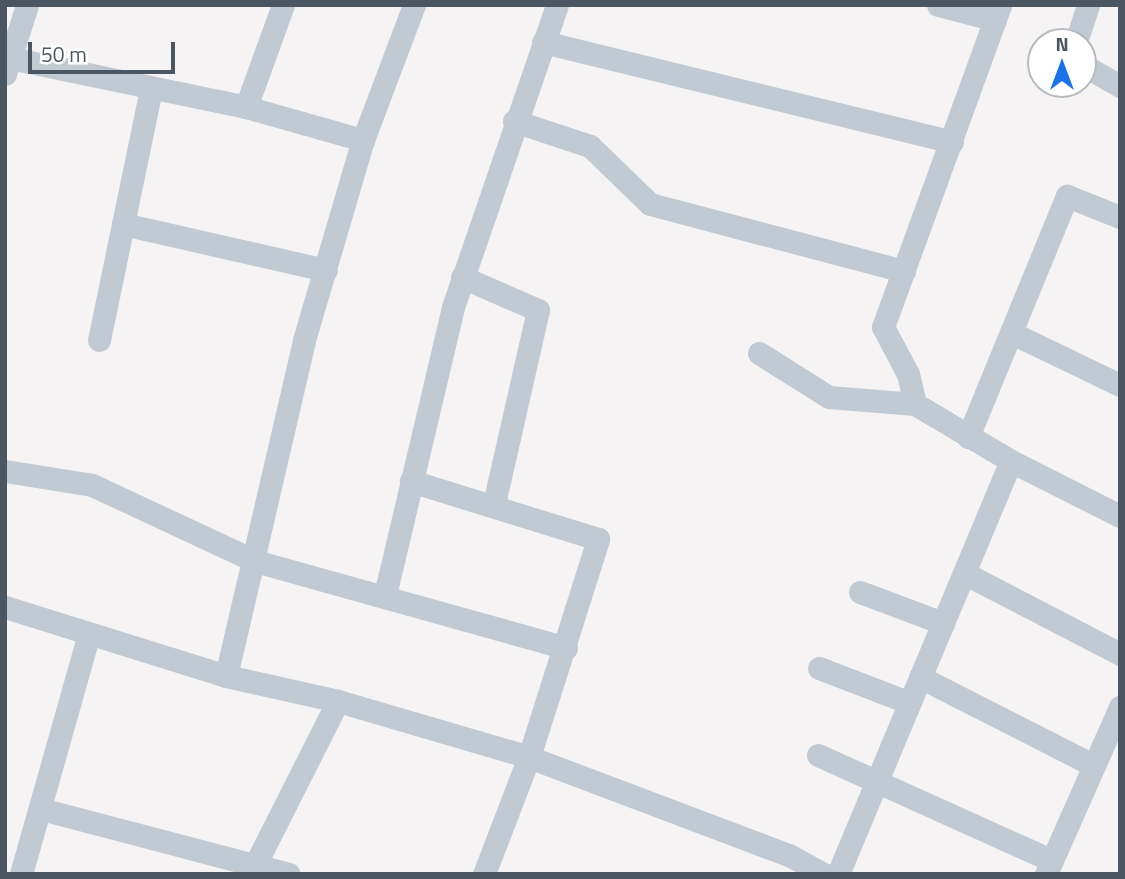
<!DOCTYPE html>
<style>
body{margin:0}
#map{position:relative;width:1125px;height:879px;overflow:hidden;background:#f5f3f3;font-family:"Titillium Web",sans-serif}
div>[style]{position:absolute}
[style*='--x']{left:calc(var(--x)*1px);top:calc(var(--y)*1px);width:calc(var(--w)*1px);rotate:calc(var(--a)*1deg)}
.street>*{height:23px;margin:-11.5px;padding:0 11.5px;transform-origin:11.5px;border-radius:11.5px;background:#c1cad2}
span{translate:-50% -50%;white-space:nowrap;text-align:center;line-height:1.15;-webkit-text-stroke:5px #fff;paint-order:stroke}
.frame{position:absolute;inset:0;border:7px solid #4a5661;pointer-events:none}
.north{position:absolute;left:1027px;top:28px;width:70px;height:70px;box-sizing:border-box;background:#fff;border:2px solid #b7bbc0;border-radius:50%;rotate:0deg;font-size:19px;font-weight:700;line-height:28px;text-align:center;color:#4a5661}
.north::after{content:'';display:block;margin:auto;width:24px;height:32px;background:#1a73e8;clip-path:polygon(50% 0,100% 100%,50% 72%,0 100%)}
.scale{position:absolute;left:28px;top:42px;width:147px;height:32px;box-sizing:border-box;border:4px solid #4a5661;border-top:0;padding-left:9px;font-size:21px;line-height:24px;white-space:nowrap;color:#4a5661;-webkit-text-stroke:5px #fff;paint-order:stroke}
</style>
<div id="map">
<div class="street">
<i style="--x:938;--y:5;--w:59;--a:14.7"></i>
<i style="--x:543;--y:42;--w:421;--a:13.7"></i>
<i style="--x:1076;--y:42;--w:39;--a:-72"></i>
<i style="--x:10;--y:58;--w:241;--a:11.7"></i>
<i style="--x:246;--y:107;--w:122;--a:15.8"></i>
<i style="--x:1083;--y:65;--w:43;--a:29.6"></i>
<i style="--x:5;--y:74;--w:72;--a:-72.3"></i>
<i style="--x:246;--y:107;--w:109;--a:-70.1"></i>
<i style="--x:514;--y:121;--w:80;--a:18.2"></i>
<i style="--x:590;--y:146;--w:83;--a:44"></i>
<i style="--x:650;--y:204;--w:263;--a:14.8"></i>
<i style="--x:123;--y:224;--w:208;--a:12.8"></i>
<i style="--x:462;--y:277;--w:83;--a:23.5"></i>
<i style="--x:538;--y:310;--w:199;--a:102.8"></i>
<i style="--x:1014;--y:334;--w:118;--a:25.7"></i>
<i style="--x:99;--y:340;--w:257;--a:-78.3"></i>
<i style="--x:759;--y:353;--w:83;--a:32.2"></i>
<i style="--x:829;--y:397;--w:86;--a:4.7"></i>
<i style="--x:915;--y:404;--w:112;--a:30.7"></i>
<i style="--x:1011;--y:461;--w:122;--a:26.8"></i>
<i style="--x:915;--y:404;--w:31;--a:-103"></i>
<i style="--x:908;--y:374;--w:53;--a:-118"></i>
<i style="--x:883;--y:327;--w:343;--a:-70"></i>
<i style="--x:968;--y:437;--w:261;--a:-67.7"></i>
<i style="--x:1067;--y:196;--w:57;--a:21.6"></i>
<i style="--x:5;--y:471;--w:88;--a:9.1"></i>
<i style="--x:92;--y:485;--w:180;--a:25"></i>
<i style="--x:255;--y:561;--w:323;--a:15.6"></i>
<i style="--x:964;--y:573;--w:176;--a:27.4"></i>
<i style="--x:860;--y:592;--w:89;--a:20.5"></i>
<i style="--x:385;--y:595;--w:296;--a:-76.7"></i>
<i style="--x:453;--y:307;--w:319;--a:-71"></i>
<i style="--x:5;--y:607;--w:232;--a:17.3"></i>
<i style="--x:226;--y:676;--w:115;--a:12.6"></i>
<i style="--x:338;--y:701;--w:199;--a:16.3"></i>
<i style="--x:529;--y:757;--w:229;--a:-72.4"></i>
<i style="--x:598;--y:539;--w:196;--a:-162.8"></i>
<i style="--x:819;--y:668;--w:97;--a:21"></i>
<i style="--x:226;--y:676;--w:345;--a:-76.9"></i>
<i style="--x:304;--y:340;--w:209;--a:-73.6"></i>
<i style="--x:363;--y:140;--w:144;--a:-69.3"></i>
<i style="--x:920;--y:677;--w:194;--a:27"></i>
<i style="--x:818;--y:755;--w:256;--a:24.3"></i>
<i style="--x:41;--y:809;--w:256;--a:14.7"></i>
<i style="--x:255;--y:865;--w:184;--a:-63.2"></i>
<i style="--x:21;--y:874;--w:250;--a:-74.2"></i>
<i style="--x:484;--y:874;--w:125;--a:-69"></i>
<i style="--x:529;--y:757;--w:278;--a:20.7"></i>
<i style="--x:789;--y:855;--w:39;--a:29"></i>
<i style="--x:838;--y:874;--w:448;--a:-67.3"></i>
<i style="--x:1046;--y:874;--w:183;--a:-66.1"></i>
</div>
<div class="frame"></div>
<div class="north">N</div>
<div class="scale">50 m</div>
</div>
